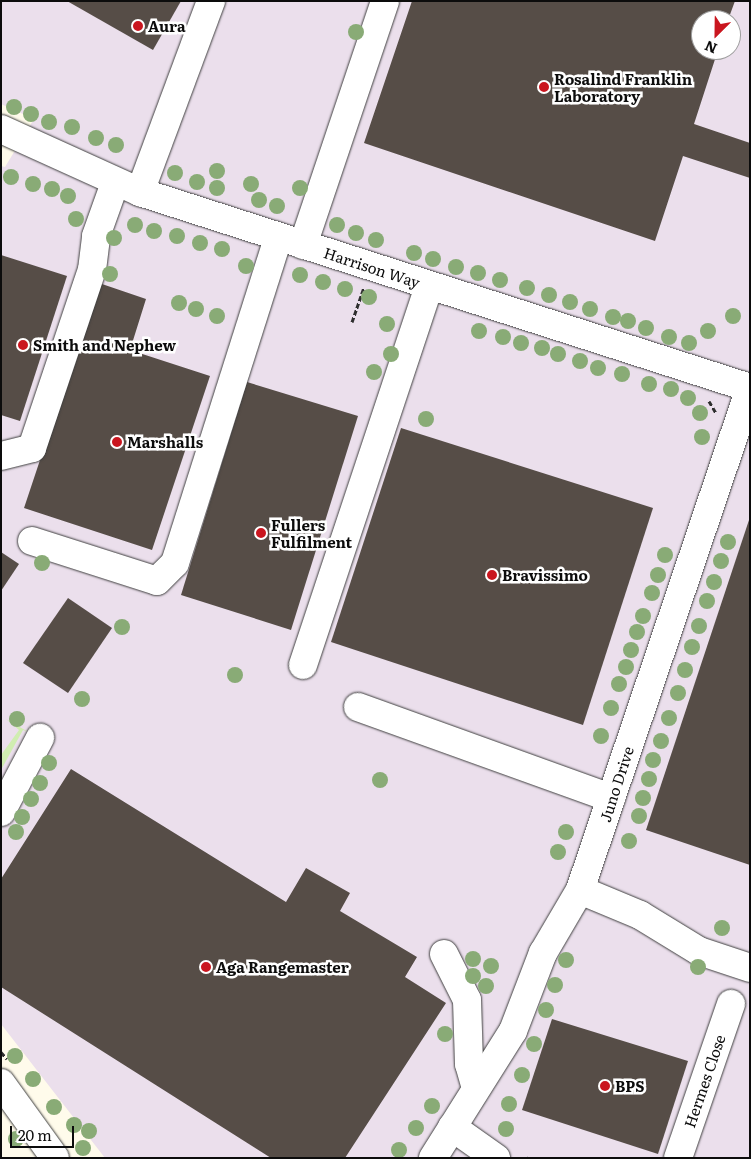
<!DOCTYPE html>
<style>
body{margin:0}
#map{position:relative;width:751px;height:1159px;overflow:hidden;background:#fffbeb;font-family:Literata,serif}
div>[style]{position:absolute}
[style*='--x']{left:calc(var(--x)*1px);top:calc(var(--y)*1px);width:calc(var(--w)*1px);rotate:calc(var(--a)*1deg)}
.industrial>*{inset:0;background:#ebdfec}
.green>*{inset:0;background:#d0edb1}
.building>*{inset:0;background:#564d47}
.path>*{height:3px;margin-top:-1.5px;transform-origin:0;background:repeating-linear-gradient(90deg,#2e2e2e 0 5px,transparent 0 7.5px)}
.roads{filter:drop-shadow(0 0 1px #3f3f3f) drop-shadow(0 0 1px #3f3f3f)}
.minor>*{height:28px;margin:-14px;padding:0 14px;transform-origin:14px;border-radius:14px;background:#fff}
.trees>*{width:16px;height:16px;margin:-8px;border-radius:50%;background:#89ab76}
.dots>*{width:14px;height:14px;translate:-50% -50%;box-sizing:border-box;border:2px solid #fff;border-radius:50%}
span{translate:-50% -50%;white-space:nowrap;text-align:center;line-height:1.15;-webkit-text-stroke:5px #fff;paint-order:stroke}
.poi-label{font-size:15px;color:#0c0c0c;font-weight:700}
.left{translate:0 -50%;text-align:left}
.street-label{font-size:15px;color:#0c0c0c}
.frame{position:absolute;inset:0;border:2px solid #0c0c0c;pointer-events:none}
.north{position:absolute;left:691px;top:10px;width:50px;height:50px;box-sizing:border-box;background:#fff;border:1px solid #9e9e9e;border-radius:50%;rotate:203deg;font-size:14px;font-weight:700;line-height:20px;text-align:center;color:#0c0c0c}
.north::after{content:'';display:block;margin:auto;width:18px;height:22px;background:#ca161f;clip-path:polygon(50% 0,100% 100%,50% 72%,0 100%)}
.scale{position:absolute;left:10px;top:1126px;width:64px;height:22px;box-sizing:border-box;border:2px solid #0c0c0c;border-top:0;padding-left:6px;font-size:15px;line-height:18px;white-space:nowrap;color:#0c0c0c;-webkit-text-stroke:4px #fff;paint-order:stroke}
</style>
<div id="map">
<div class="industrial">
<i style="clip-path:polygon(evenodd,1px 1px,750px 1px,750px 1158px,105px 1158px,1px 1024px,1px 166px,5px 167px,34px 119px,1px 104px,1px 1px,701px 20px,731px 20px,731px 50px,701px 50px,701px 20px)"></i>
</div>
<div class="green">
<i style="clip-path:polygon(6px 719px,30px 733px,23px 730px,1px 770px,1px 755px,19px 730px)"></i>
</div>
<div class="building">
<i style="clip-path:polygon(67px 1px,181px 1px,153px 50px)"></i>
<i style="clip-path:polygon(412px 1px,735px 1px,728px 20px,701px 20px,701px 50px,718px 50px,694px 124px,750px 143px,750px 178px,683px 156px,655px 241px,364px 143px)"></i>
<i style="clip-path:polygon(1px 255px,67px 276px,20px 421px,1px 415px)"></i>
<i style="clip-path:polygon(99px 283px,146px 299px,130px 350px,210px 376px,152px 550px,24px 508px)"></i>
<i style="clip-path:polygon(247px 382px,358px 416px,291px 630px,181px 595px)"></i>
<i style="clip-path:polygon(401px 428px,653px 508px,583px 725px,331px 642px)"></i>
<i style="clip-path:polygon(749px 520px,750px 520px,750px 865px,646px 830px)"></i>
<i style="clip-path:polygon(1px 552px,19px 564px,1px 591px)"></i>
<i style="clip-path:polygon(68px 598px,112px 628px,68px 693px,23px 663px)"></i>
<i style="clip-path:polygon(71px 769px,286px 902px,306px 868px,350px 893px,340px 911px,417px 957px,405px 977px,446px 1003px,345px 1158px,271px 1158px,1px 987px,1px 879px)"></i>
<i style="clip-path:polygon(552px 1019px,688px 1061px,658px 1154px,522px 1110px)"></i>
</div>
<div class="path">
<i style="--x:352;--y:322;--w:37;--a:-71"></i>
<i style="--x:709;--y:401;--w:14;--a:60"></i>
<i style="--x:1;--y:1052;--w:9;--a:49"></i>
<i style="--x:526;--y:1157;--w:1;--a:45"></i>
</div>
<div class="roads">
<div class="minor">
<i style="--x:1;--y:129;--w:153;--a:24.4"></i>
<i style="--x:140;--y:192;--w:641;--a:17.81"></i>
<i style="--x:140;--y:192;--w:204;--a:-69.6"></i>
<i style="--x:303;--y:245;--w:257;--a:-71.4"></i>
<i style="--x:1;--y:456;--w:32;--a:-14"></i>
<i style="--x:32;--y:448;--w:188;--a:-71.4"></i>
<i style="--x:92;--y:270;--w:34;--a:-83"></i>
<i style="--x:96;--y:236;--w:56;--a:-70.3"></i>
<i style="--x:32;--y:541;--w:131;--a:17.7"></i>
<i style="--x:157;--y:581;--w:25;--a:-45"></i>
<i style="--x:175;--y:563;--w:341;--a:-72.4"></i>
<i style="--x:303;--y:665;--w:399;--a:-71.6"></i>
<i style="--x:358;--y:707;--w:269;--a:19.8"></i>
<i style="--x:1;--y:812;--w:84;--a:-62.2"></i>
<i style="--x:580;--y:890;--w:65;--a:22.6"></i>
<i style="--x:640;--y:915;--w:69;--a:31.4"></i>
<i style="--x:699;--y:951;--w:54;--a:18.4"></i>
<i style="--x:444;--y:954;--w:51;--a:63.4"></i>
<i style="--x:467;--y:1000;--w:64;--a:88.2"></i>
<i style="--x:469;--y:1064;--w:25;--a:74"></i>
<i style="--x:1;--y:1083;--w:92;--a:54.2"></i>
<i style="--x:452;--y:1127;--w:54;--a:35.2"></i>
<i style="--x:433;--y:1158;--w:150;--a:-57.8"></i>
<i style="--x:513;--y:1031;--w:84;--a:-69"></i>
<i style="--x:543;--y:953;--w:73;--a:-59.6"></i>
<i style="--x:580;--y:890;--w:530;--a:-71.29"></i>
<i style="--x:678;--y:1158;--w:163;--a:-71"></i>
</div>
</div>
<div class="trees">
<i style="left:356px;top:32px"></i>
<i style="left:14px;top:107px"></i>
<i style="left:31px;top:114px"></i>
<i style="left:49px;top:122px"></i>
<i style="left:72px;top:127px"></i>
<i style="left:96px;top:138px"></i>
<i style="left:116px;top:145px"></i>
<i style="left:217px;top:171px"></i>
<i style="left:175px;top:173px"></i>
<i style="left:11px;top:177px"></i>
<i style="left:197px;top:182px"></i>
<i style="left:33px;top:184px"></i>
<i style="left:251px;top:184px"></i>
<i style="left:217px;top:188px"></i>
<i style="left:300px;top:188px"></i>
<i style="left:52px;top:189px"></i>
<i style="left:68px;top:196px"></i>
<i style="left:259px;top:200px"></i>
<i style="left:277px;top:206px"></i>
<i style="left:76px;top:219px"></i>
<i style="left:135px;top:225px"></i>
<i style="left:337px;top:225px"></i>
<i style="left:154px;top:231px"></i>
<i style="left:356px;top:233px"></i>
<i style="left:177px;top:236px"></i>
<i style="left:114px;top:238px"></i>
<i style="left:376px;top:240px"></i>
<i style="left:200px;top:243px"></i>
<i style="left:222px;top:249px"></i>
<i style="left:414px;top:253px"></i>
<i style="left:433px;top:259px"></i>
<i style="left:246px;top:266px"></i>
<i style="left:456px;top:267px"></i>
<i style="left:478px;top:273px"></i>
<i style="left:110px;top:274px"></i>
<i style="left:300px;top:275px"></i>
<i style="left:500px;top:280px"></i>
<i style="left:323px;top:282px"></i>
<i style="left:527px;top:288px"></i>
<i style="left:345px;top:289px"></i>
<i style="left:549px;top:295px"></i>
<i style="left:369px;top:297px"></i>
<i style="left:570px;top:302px"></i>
<i style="left:179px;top:303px"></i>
<i style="left:196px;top:309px"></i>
<i style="left:590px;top:309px"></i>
<i style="left:217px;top:316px"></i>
<i style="left:733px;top:316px"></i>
<i style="left:613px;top:317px"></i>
<i style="left:628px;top:321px"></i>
<i style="left:387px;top:324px"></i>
<i style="left:646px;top:328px"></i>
<i style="left:479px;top:331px"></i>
<i style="left:708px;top:331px"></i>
<i style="left:503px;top:337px"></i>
<i style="left:669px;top:337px"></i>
<i style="left:521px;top:343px"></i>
<i style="left:689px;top:343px"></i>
<i style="left:542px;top:348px"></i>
<i style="left:391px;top:354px"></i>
<i style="left:558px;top:354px"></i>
<i style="left:580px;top:361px"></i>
<i style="left:598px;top:368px"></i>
<i style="left:374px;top:372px"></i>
<i style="left:622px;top:374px"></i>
<i style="left:649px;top:384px"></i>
<i style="left:671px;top:389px"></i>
<i style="left:688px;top:398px"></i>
<i style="left:700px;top:413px"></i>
<i style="left:426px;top:419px"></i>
<i style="left:702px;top:437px"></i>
<i style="left:728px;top:542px"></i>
<i style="left:665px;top:555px"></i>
<i style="left:721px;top:561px"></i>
<i style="left:42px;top:563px"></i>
<i style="left:658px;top:575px"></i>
<i style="left:714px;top:582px"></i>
<i style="left:652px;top:593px"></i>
<i style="left:707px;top:601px"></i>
<i style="left:643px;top:616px"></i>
<i style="left:699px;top:626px"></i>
<i style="left:122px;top:627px"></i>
<i style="left:637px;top:632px"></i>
<i style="left:692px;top:647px"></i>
<i style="left:631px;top:650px"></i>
<i style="left:626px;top:667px"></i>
<i style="left:685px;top:670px"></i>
<i style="left:235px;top:675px"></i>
<i style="left:619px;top:684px"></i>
<i style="left:678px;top:693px"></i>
<i style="left:82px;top:699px"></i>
<i style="left:611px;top:708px"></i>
<i style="left:669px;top:718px"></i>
<i style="left:17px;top:719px"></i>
<i style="left:601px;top:736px"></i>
<i style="left:661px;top:741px"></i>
<i style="left:653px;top:760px"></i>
<i style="left:49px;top:763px"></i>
<i style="left:649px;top:779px"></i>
<i style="left:380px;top:780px"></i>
<i style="left:40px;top:783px"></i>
<i style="left:643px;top:798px"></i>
<i style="left:31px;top:799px"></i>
<i style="left:639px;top:816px"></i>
<i style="left:22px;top:817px"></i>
<i style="left:16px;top:832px"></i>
<i style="left:566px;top:832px"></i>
<i style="left:629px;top:841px"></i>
<i style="left:558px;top:852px"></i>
<i style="left:722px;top:928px"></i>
<i style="left:473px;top:959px"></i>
<i style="left:566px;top:960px"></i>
<i style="left:491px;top:966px"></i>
<i style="left:698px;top:967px"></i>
<i style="left:473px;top:976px"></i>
<i style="left:555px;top:985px"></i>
<i style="left:486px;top:986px"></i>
<i style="left:546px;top:1010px"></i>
<i style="left:445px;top:1034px"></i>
<i style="left:534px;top:1044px"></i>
<i style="left:15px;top:1056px"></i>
<i style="left:522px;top:1075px"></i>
<i style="left:33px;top:1079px"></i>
<i style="left:509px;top:1104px"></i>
<i style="left:432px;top:1106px"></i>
<i style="left:54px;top:1107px"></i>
<i style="left:74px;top:1125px"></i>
<i style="left:416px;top:1128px"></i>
<i style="left:506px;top:1129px"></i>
<i style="left:89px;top:1131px"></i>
<i style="left:16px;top:1139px"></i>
<i style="left:83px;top:1148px"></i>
<i style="left:399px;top:1150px"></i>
</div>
<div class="dots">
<i style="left:138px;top:26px;background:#ca161f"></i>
<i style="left:544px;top:87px;background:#ca161f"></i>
<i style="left:23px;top:345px;background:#ca161f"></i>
<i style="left:117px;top:442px;background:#ca161f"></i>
<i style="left:261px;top:533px;background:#ca161f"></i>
<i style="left:492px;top:575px;background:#ca161f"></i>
<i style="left:206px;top:967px;background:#ca161f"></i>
<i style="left:605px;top:1086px;background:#ca161f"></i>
</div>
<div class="poi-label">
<span class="left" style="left:148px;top:26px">Aura</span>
<span class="left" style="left:554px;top:87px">Rosalind Franklin<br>Laboratory</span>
<span class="left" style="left:33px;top:345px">Smith and Nephew</span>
<span class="left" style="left:127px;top:442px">Marshalls</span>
<span class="left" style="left:271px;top:533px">Fullers<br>Fulfilment</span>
<span class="left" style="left:502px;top:575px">Bravissimo</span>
<span class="left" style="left:216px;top:967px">Aga Rangemaster</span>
<span class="left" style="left:615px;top:1086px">BPS</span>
</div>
<div class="street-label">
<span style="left:372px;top:267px;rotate:18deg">Harrison Way</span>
<span style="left:616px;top:784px;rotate:-72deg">Juno Drive</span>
<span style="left:704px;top:1081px;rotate:-71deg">Hermes Close</span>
</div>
<div class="frame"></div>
<div class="north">N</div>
<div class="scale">20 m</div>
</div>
